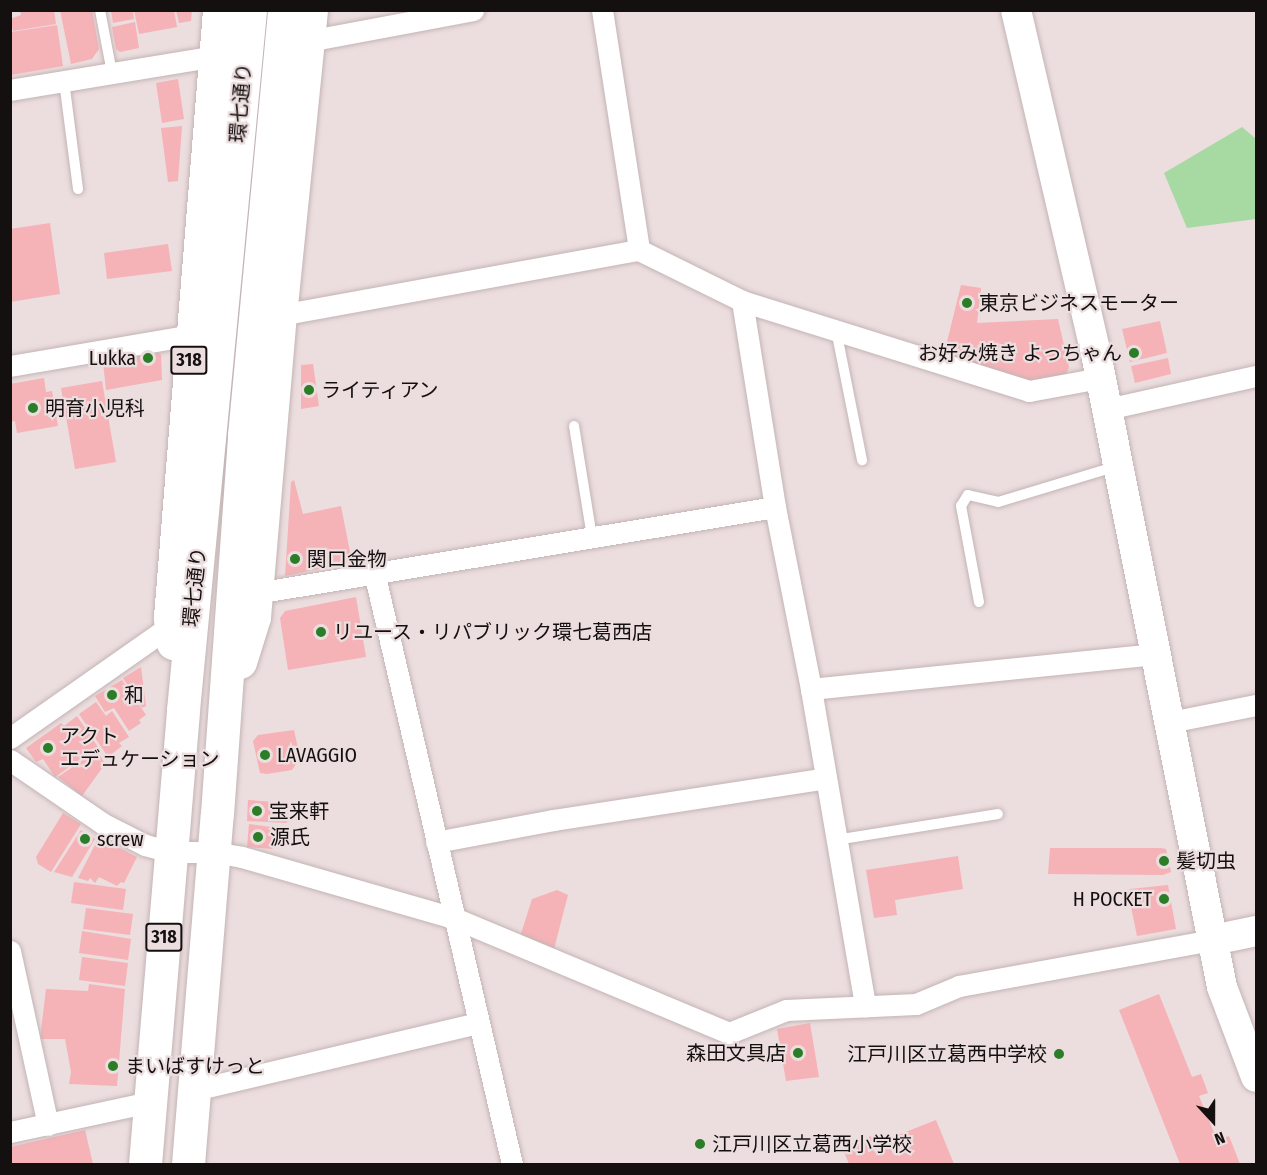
<!DOCTYPE html>
<meta charset="utf-8">
<style>
body{margin:0}
#map{position:relative;width:1267px;height:1175px;overflow:hidden;background:#ecddde;font-family:"Fira Sans Condensed","Noto Sans JP",sans-serif}
div>[style]{position:absolute}
[style*='--x']{left:calc(var(--x)*1px);top:calc(var(--y)*1px);width:calc(var(--w)*1px);rotate:calc(var(--a)*1deg)}
.green>*{inset:0;background:#a7d9a2}
.building>*{inset:0;background:#f5b3b7}
.roads{filter:drop-shadow(0 0 2px #c3b4b5) drop-shadow(0 0 2px #c3b4b5)}
.lane>*{height:10px;margin:-5px;padding:0 5px;transform-origin:5px;border-radius:5px;background:#fff}
.street>*{height:21px;margin:-10.5px;padding:0 10.5px;transform-origin:10.5px;border-radius:10.5px;background:#fff}
.secondary>*{height:30px;margin:-15px;padding:0 15px;transform-origin:15px;border-radius:15px;background:#fff}
.primary>*{height:33px;margin:-16.5px;padding:0 16.5px;transform-origin:16.5px;border-radius:16.5px;background:#fff}
.dots>*{width:16px;height:16px;translate:-50% -50%;box-sizing:border-box;border:3px solid #ecddde;border-radius:50%}
span{translate:-50% -50%;white-space:nowrap;text-align:center;line-height:1.15;-webkit-text-stroke:4.5px #ecddde;paint-order:stroke}
.shield-label span{padding:2px 4px;background:#ecddde;border:2px solid;border-radius:4px;-webkit-text-stroke-width:0}
.shield-label{font-size:18px;color:#151010;font-weight:700}
.street-label{font-size:20px;color:#151010}
.poi-label{font-size:20px;color:#151010}
.left{translate:0 -50%;text-align:left}
.right{translate:-100% -50%;text-align:right}
.frame{position:absolute;inset:0;border:12px solid #151010;pointer-events:none}
.north{position:absolute;left:1183px;top:1091px;width:60px;height:60px;-webkit-text-stroke:4px #ecddde;paint-order:stroke;rotate:159deg;font-size:16px;font-weight:700;line-height:24px;text-align:center;color:#151010}
.north::after{content:'';display:block;margin:auto;width:21px;height:27px;background:#151010;clip-path:polygon(50% 0,100% 100%,50% 72%,0 100%)}
</style>
<div id="map">
<div class="green">
<i style="clip-path:polygon(1242px 127px,1256px 139px,1256px 219px,1187px 228px,1164px 173px)"></i>
</div>
<div class="building">
<i style="clip-path:polygon(20px 10px,54px 10px,56px 24px,13px 31px,10px 19px,21px 15px)"></i>
<i style="clip-path:polygon(60px 10px,92px 10px,99px 49px,92px 59px,71px 64px)"></i>
<i style="clip-path:polygon(111px 10px,133px 10px,134px 19px,113px 23px)"></i>
<i style="clip-path:polygon(134px 10px,174px 10px,177px 27px,139px 34px)"></i>
<i style="clip-path:polygon(176px 10px,192px 10px,191px 21px,179px 23px)"></i>
<i style="clip-path:polygon(135px 22px,139px 48px,120px 52px,116px 49px,112px 27px)"></i>
<i style="clip-path:polygon(57px 25px,63px 66px,11px 75px,11px 32px)"></i>
<i style="clip-path:polygon(178px 79px,184px 119px,162px 123px,156px 83px)"></i>
<i style="clip-path:polygon(182px 126px,178px 181px,168px 182px,161px 128px)"></i>
<i style="clip-path:polygon(50px 223px,60px 294px,10px 302px,10px 229px)"></i>
<i style="clip-path:polygon(168px 244px,172px 271px,107px 279px,104px 253px)"></i>
<i style="clip-path:polygon(961px 285px,981px 288px,977px 323px,1058px 319px,1069px 367px,1066px 374px,1026px 381px,943px 358px)"></i>
<i style="clip-path:polygon(1160px 321px,1167px 353px,1130px 362px,1122px 329px)"></i>
<i style="clip-path:polygon(157px 353px,161px 354px,162px 380px,106px 390px,103px 362px)"></i>
<i style="clip-path:polygon(1168px 358px,1171px 374px,1135px 383px,1131px 366px)"></i>
<i style="clip-path:polygon(313px 364px,319px 406px,301px 409px,301px 365px)"></i>
<i style="clip-path:polygon(44px 378px,46px 392px,52px 391px,58px 426px,17px 433px,15px 421px,10px 422px,10px 384px)"></i>
<i style="clip-path:polygon(102px 381px,116px 462px,75px 469px,61px 388px)"></i>
<i style="clip-path:polygon(294px 480px,303px 514px,341px 506px,352px 562px,285px 576px,291px 482px)"></i>
<i style="clip-path:polygon(356px 597px,366px 657px,288px 670px,280px 618px,285px 611px)"></i>
<i style="clip-path:polygon(141px 667px,146px 706px,142px 708px,123px 678px)"></i>
<i style="clip-path:polygon(122px 680px,146px 715px,139px 720px,141px 723px,129px 731px,114px 708px,105px 712px,95px 696px)"></i>
<i style="clip-path:polygon(96px 702px,106px 716px,112px 711px,129px 737px,119px 743px,122px 746px,108px 757px,79px 714px)"></i>
<i style="clip-path:polygon(77px 716px,98px 747px,55px 777px,43px 759px,36px 762px,26px 748px,61px 723px,64px 726px)"></i>
<i style="clip-path:polygon(294px 730px,300px 758px,292px 770px,267px 774px,260px 773px,253px 741px,258px 735px)"></i>
<i style="clip-path:polygon(97px 750px,105px 764px,82px 796px,58px 777px)"></i>
<i style="clip-path:polygon(248px 800px,288px 803px,287px 823px,247px 821px)"></i>
<i style="clip-path:polygon(63px 813px,81px 824px,51px 872px,38px 864px,36px 857px)"></i>
<i style="clip-path:polygon(249px 824px,279px 828px,273px 849px,247px 847px)"></i>
<i style="clip-path:polygon(81px 830px,95px 839px,72px 877px,54px 872px)"></i>
<i style="clip-path:polygon(99px 837px,137px 857px,124px 883px,121px 882px,117px 886px,99px 877px,95px 883px,90px 878px,88px 881px,78px 878px)"></i>
<i style="clip-path:polygon(1050px 848px,1161px 848px,1166px 849px,1171px 872px,1163px 875px,1048px 874px)"></i>
<i style="clip-path:polygon(958px 856px,963px 889px,895px 900px,897px 915px,874px 918px,866px 870px)"></i>
<i style="clip-path:polygon(74px 882px,126px 889px,123px 910px,71px 903px)"></i>
<i style="clip-path:polygon(1168px 885px,1176px 929px,1137px 936px,1128px 892px,1130px 889px)"></i>
<i style="clip-path:polygon(557px 890px,568px 895px,554px 949px,519px 940px,532px 899px)"></i>
<i style="clip-path:polygon(86px 908px,133px 914px,130px 935px,83px 929px)"></i>
<i style="clip-path:polygon(82px 931px,131px 939px,128px 960px,79px 953px)"></i>
<i style="clip-path:polygon(82px 957px,128px 963px,125px 986px,79px 980px)"></i>
<i style="clip-path:polygon(89px 984px,125px 989px,117px 1086px,69px 1084px,71px 1072px,65px 1039px,40px 1039px,46px 989px,88px 991px)"></i>
<i style="clip-path:polygon(1159px 994px,1192px 1077px,1201px 1074px,1208px 1093px,1199px 1096px,1217px 1140px,1229px 1136px,1240px 1164px,1180px 1164px,1119px 1010px)"></i>
<i style="clip-path:polygon(810px 1023px,819px 1077px,786px 1081px,777px 1029px)"></i>
<i style="clip-path:polygon(936px 1120px,954px 1164px,849px 1164px,842px 1147px,871px 1136px,875px 1144px)"></i>
<i style="clip-path:polygon(85px 1130px,93px 1164px,10px 1164px,10px 1147px)"></i>
</div>
<div class="roads">
<div class="lane">
<i style="--x:100;--y:10;--w:64;--a:79.2"></i>
<i style="--x:64;--y:81;--w:109;--a:82.6"></i>
<i style="--x:836;--y:330;--w:133;--a:78.7"></i>
<i style="--x:574;--y:426;--w:112;--a:80.8"></i>
<i style="--x:979;--y:602;--w:98;--a:-100.6"></i>
<i style="--x:961;--y:506;--w:13;--a:-58"></i>
<i style="--x:968;--y:495;--w:31;--a:13"></i>
<i style="--x:998;--y:502;--w:124;--a:-16.8"></i>
<i style="--x:836;--y:840;--w:164;--a:-9.1"></i>
</div>
<div class="street">
<i style="--x:602;--y:10;--w:243;--a:81.2"></i>
<i style="--x:308;--y:41;--w:168;--a:-10.6"></i>
<i style="--x:10;--y:90;--w:208;--a:-9.4"></i>
<i style="--x:742;--y:301;--w:209;--a:80.9"></i>
<i style="--x:775;--y:507;--w:186;--a:78.8"></i>
<i style="--x:811;--y:689;--w:322;--a:80.3"></i>
<i style="--x:280;--y:315;--w:365;--a:-10.3"></i>
<i style="--x:639;--y:250;--w:115;--a:26.3"></i>
<i style="--x:742;--y:301;--w:301;--a:17.4"></i>
<i style="--x:1029;--y:391;--w:72;--a:-10.4"></i>
<i style="--x:10;--y:366;--w:184;--a:-9.7"></i>
<i style="--x:1107;--y:409;--w:153;--a:-12.5"></i>
<i style="--x:374;--y:572;--w:608;--a:76.88"></i>
<i style="--x:256;--y:593;--w:526;--a:-9.41"></i>
<i style="--x:811;--y:689;--w:348;--a:-5.8"></i>
<i style="--x:1170;--y:722;--w:88;--a:-11.2"></i>
<i style="--x:10;--y:738;--w:195;--a:-35"></i>
<i style="--x:10;--y:760;--w:112;--a:34.4"></i>
<i style="--x:102;--y:823;--w:48;--a:27.1"></i>
<i style="--x:145;--y:845;--w:28;--a:15"></i>
<i style="--x:172;--y:852;--w:42;--a:0"></i>
<i style="--x:214;--y:852;--w:28;--a:10"></i>
<i style="--x:242;--y:857;--w:221;--a:16.1"></i>
<i style="--x:454;--y:918;--w:298;--a:22.7"></i>
<i style="--x:729;--y:1033;--w:61;--a:-22"></i>
<i style="--x:786;--y:1010;--w:130;--a:-2.6"></i>
<i style="--x:916;--y:1004;--w:47;--a:-22.7"></i>
<i style="--x:959;--y:986;--w:258;--a:-10.3"></i>
<i style="--x:436;--y:842;--w:119;--a:-10.6"></i>
<i style="--x:553;--y:820;--w:276;--a:-8.7"></i>
<i style="--x:10;--y:951;--w:178;--a:77.7"></i>
<i style="--x:194;--y:1090;--w:292;--a:-13.3"></i>
<i style="--x:10;--y:1132;--w:143;--a:-12.1"></i>
</div>
<div class="secondary">
<i style="--x:1016;--y:10;--w:358;--a:76.9"></i>
<i style="--x:1097;--y:359;--w:640;--a:78.74"></i>
<i style="--x:1222;--y:987;--w:96;--a:69.3"></i>
<i style="--x:1213;--y:940;--w:44;--a:-11.8"></i>
</div>
<div class="primary">
<i style="--x:173;--y:643;--w:26;--a:-97"></i>
<i style="--x:170;--y:617;--w:609;--a:-85.38"></i>
<i style="--x:240;--y:662;--w:47;--a:-72.7"></i>
<i style="--x:254;--y:617;--w:303;--a:-85.1"></i>
<i style="--x:280;--y:315;--w:307;--a:-84.2"></i>
<i style="--x:145;--y:1164;--w:456;--a:-85.2"></i>
<i style="--x:183;--y:710;--w:703;--a:-84.53"></i>
<i style="--x:188;--y:1164;--w:351;--a:-85.3"></i>
<i style="--x:217;--y:814;--w:380;--a:-85.9"></i>
<i style="--x:244;--y:435;--w:427;--a:-84.6"></i>
</div>
</div>
<div class="dots">
<i style="left:967px;top:303px;background:#2b7d28"></i>
<i style="left:1134px;top:353px;background:#2b7d28"></i>
<i style="left:148px;top:358px;background:#2b7d28"></i>
<i style="left:309px;top:390px;background:#2b7d28"></i>
<i style="left:33px;top:408px;background:#2b7d28"></i>
<i style="left:295px;top:559px;background:#2b7d28"></i>
<i style="left:321px;top:632px;background:#2b7d28"></i>
<i style="left:112px;top:695px;background:#2b7d28"></i>
<i style="left:48px;top:748px;background:#2b7d28"></i>
<i style="left:265px;top:755px;background:#2b7d28"></i>
<i style="left:257px;top:811px;background:#2b7d28"></i>
<i style="left:258px;top:837px;background:#2b7d28"></i>
<i style="left:85px;top:839px;background:#2b7d28"></i>
<i style="left:1164px;top:861px;background:#2b7d28"></i>
<i style="left:1164px;top:899px;background:#2b7d28"></i>
<i style="left:798px;top:1053px;background:#2b7d28"></i>
<i style="left:1059px;top:1054px;background:#2b7d28"></i>
<i style="left:113px;top:1066px;background:#2b7d28"></i>
<i style="left:700px;top:1144px;background:#2b7d28"></i>
</div>
<div class="shield-label">
<span style="left:189px;top:360px">318</span>
<span style="left:164px;top:937px">318</span>
</div>
<div class="street-label">
<span style="left:241px;top:103px;rotate:-85deg">環七通り</span>
<span style="left:195px;top:587px;rotate:-84deg">環七通り</span>
</div>
<div class="poi-label">
<span class="left" style="left:979px;top:303px">東京ビジネスモーター</span>
<span class="right" style="left:1122px;top:353px">お好み焼き よっちゃん</span>
<span class="right" style="left:136px;top:358px">Lukka</span>
<span class="left" style="left:321px;top:390px">ライティアン</span>
<span class="left" style="left:45px;top:408px">明育小児科</span>
<span class="left" style="left:307px;top:559px">関口金物</span>
<span class="left" style="left:333px;top:632px">リユース・リパブリック環七葛西店</span>
<span class="left" style="left:124px;top:695px">和</span>
<span class="left" style="left:60px;top:748px">アクト<br>エデュケーション</span>
<span class="left" style="left:277px;top:755px">LAVAGGIO</span>
<span class="left" style="left:269px;top:811px">宝来軒</span>
<span class="left" style="left:270px;top:837px">源氏</span>
<span class="left" style="left:97px;top:839px">screw</span>
<span class="left" style="left:1176px;top:861px">髪切虫</span>
<span class="right" style="left:1152px;top:899px">H POCKET</span>
<span class="right" style="left:786px;top:1053px">森田文具店</span>
<span class="right" style="left:1047px;top:1054px">江戸川区立葛西中学校</span>
<span class="left" style="left:125px;top:1066px">まいばすけっと</span>
<span class="left" style="left:712px;top:1144px">江戸川区立葛西小学校</span>
</div>
<div class="frame"></div>
<div class="north">N</div>
</div>
